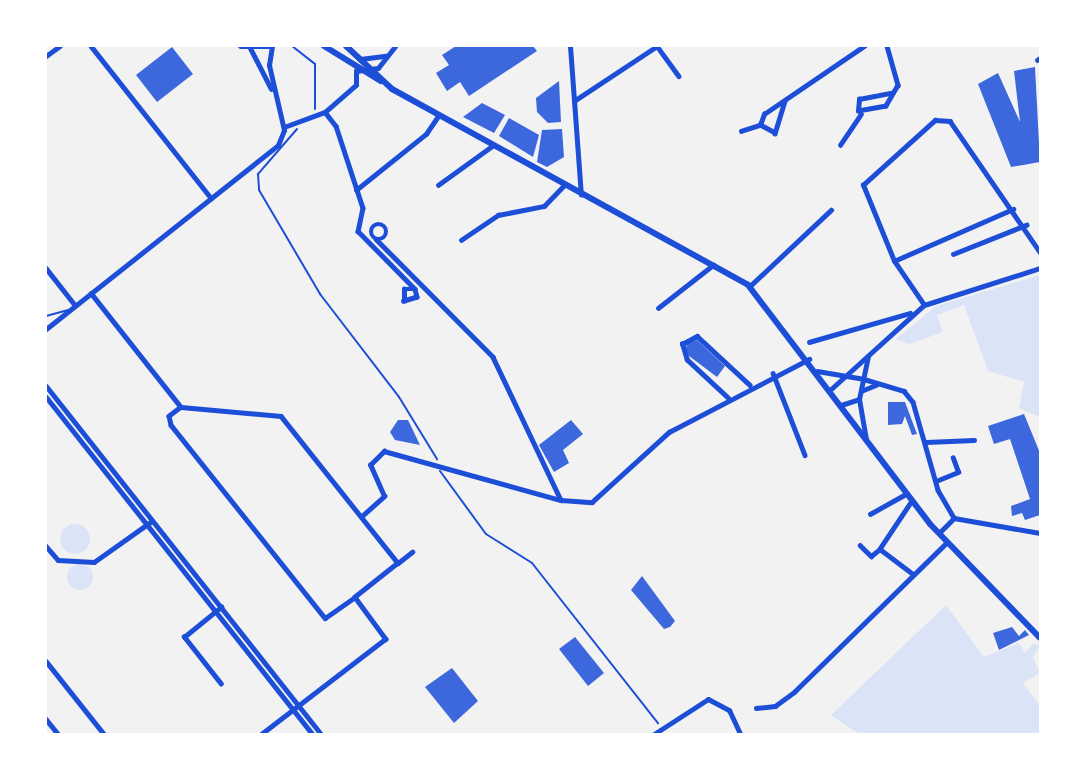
<!DOCTYPE html>
<style>
body{margin:0}
#map{position:relative;width:1086px;height:780px;overflow:hidden;background:#f2f2f2;font-family:Lora,serif}
div>[style]{position:absolute}
[style*='--x']{left:calc(var(--x)*1px);top:calc(var(--y)*1px);width:calc(var(--w)*1px);rotate:calc(var(--a)*1deg)}
.green>*{inset:0;background:#dbe4f7}
.round{border-radius:50%}
.building>*{inset:0;background:#3d67dc}
.path>*{height:2px;margin:-1px;padding:0 1px;transform-origin:1px;border-radius:1px;background:#1d4ed8}
.service>*{height:2px;margin:-1px;padding:0 1px;transform-origin:1px;border-radius:1px;background:#1d4ed8}
.minor>*{height:4.5px;margin:-2.25px;padding:0 2.25px;transform-origin:2.25px;border-radius:2.25px;background:#1d4ed8}
.minor>.ring{margin:-2.25px;padding:0;box-sizing:content-box;background:none;border:4.5px solid #1d4ed8;border-radius:50%}
.tertiary>*{height:5px;margin:-2.5px;padding:0 2.5px;transform-origin:2.5px;border-radius:2.5px;background:#1d4ed8}
.secondary>*{height:6px;margin:-3px;padding:0 3px;transform-origin:3px;border-radius:3px;background:#1d4ed8}
span{translate:-50% -50%;white-space:nowrap;text-align:center;line-height:1.15;-webkit-text-stroke:5px #fff;paint-order:stroke}
.frame{position:absolute;inset:0;border:47px solid #fff;pointer-events:none}
</style>
<div id="map">
<div class="green">
<i style="clip-path:polygon(1040px 275px,1040px 417px,1019px 408px,1024px 382px,988px 371px,964px 305px,937px 315px,943px 332px,909px 344px,896px 339px,936px 306px)"></i>
<i class="round" style="left:60px;top:524px;width:30px;height:30px"></i>
<i class="round" style="left:67px;top:564px;width:26px;height:26px"></i>
<i style="clip-path:polygon(946px 605px,984px 657px,1019px 643px,1025px 653px,1034px 643px,1040px 646px,1033px 658px,1040px 673px,1023px 683px,1040px 706px,1040px 734px,859px 734px,831px 715px)"></i>
</div>
<div class="building">
<i style="clip-path:polygon(456px 46px,533px 46px,537px 51px,469px 96px,460px 82px,447px 91px,436px 73px,449px 65px,442px 55px)"></i>
<i style="clip-path:polygon(172px 47px,193px 74px,157px 102px,136px 75px)"></i>
<i style="clip-path:polygon(1035px 67px,1040px 162px,1011px 167px,978px 84px,998px 73px,1020px 122px,1014px 71px)"></i>
<i style="clip-path:polygon(559px 81px,561px 122px,548px 123px,537px 112px,536px 98px)"></i>
<i style="clip-path:polygon(482px 103px,505px 115px,494px 133px,463px 117px)"></i>
<i style="clip-path:polygon(509px 118px,539px 135px,533px 157px,499px 136px)"></i>
<i style="clip-path:polygon(562px 129px,564px 157px,547px 167px,537px 162px,542px 130px)"></i>
<i style="clip-path:polygon(697px 340px,725px 366px,717px 377px,685px 353px,687px 343px)"></i>
<i style="clip-path:polygon(888px 402px,905px 402px,917px 434px,912px 435px,905px 416px,902px 424px,888px 425px)"></i>
<i style="clip-path:polygon(1024px 414px,1040px 453px,1040px 515px,1025px 520px,1022px 513px,1012px 516px,1011px 506px,1030px 499px,1010px 439px,994px 444px,988px 426px)"></i>
<i style="clip-path:polygon(398px 420px,408px 420px,420px 445px,395px 440px,390px 432px)"></i>
<i style="clip-path:polygon(571px 420px,583px 434px,563px 450px,569px 463px,554px 472px,539px 445px)"></i>
<i style="clip-path:polygon(642px 576px,675px 621px,670px 627px,664px 629px,631px 590px)"></i>
<i style="clip-path:polygon(1012px 627px,1019px 636px,1025px 630px,1029px 635px,999px 650px,993px 633px)"></i>
<i style="clip-path:polygon(575px 637px,604px 673px,588px 686px,559px 649px)"></i>
<i style="clip-path:polygon(452px 668px,478px 701px,454px 723px,425px 687px)"></i>
</div>
<div class="path">
<i style="--x:292;--y:46;--w:29;--a:38"></i>
<i style="--x:315;--y:64;--w:45;--a:90"></i>
<i style="--x:297;--y:129;--w:60;--a:130.9"></i>
<i style="--x:258;--y:174;--w:16;--a:86"></i>
<i style="--x:259;--y:190;--w:121;--a:59.6"></i>
<i style="--x:320;--y:294;--w:130;--a:52.5"></i>
<i style="--x:399;--y:397;--w:73;--a:58.5"></i>
<i style="--x:440;--y:471;--w:78;--a:53.9"></i>
<i style="--x:486;--y:534;--w:54;--a:32.2"></i>
<i style="--x:532;--y:563;--w:204;--a:51.8"></i>
</div>
<div class="service">
<i style="--x:46;--y:316;--w:23;--a:-15"></i>
</div>
<div class="minor">
<i style="--x:91;--y:46;--w:194;--a:51.7"></i>
<i style="--x:887;--y:46;--w:41;--a:74.2"></i>
<i style="--x:898;--y:85;--w:24;--a:120"></i>
<i style="--x:886;--y:106;--w:28;--a:170"></i>
<i style="--x:858;--y:111;--w:12;--a:-85"></i>
<i style="--x:859;--y:99;--w:33;--a:-11"></i>
<i style="--x:46;--y:56;--w:17;--a:-36"></i>
<i style="--x:1037;--y:60;--w:4;--a:-34"></i>
<i style="--x:574;--y:101;--w:100;--a:-33.5"></i>
<i style="--x:657;--y:46;--w:37;--a:54"></i>
<i style="--x:785;--y:101;--w:34;--a:107"></i>
<i style="--x:775;--y:133;--w:17;--a:-152"></i>
<i style="--x:760;--y:125;--w:12;--a:-70"></i>
<i style="--x:764;--y:114;--w:121;--a:-34.2"></i>
<i style="--x:325;--y:112;--w:18;--a:52"></i>
<i style="--x:336;--y:126;--w:86;--a:71.8"></i>
<i style="--x:363;--y:208;--w:24;--a:102"></i>
<i style="--x:358;--y:231;--w:81;--a:45.5"></i>
<i style="--x:415;--y:289;--w:8;--a:76"></i>
<i style="--x:417;--y:297;--w:14;--a:163"></i>
<i style="--x:404;--y:301;--w:12;--a:-90"></i>
<i style="--x:404;--y:289;--w:11;--a:0"></i>
<i style="--x:284;--y:127;--w:44;--a:-20.1"></i>
<i style="--x:325;--y:112;--w:41;--a:-41.1"></i>
<i style="--x:356;--y:85;--w:14;--a:-90"></i>
<i style="--x:741;--y:131;--w:20;--a:-18"></i>
<i style="--x:840;--y:145;--w:37;--a:-56"></i>
<i style="--x:438;--y:185;--w:67;--a:-35.8"></i>
<i style="--x:356;--y:190;--w:90;--a:-38.7"></i>
<i style="--x:426;--y:134;--w:22;--a:-56"></i>
<i class="ring" style="left:371px;top:224px;width:11.5px;height:11.5px"></i>
<i style="--x:376;--y:239;--w:166;--a:45.2"></i>
<i style="--x:493;--y:357;--w:158;--a:64.6"></i>
<i style="--x:461;--y:240;--w:45;--a:-34"></i>
<i style="--x:498;--y:215;--w:47;--a:-11.1"></i>
<i style="--x:544;--y:206;--w:28;--a:-46"></i>
<i style="--x:953;--y:254;--w:79;--a:-21.7"></i>
<i style="--x:894;--y:261;--w:130;--a:-23.6"></i>
<i style="--x:46;--y:268;--w:47;--a:51.9"></i>
<i style="--x:750;--y:286;--w:111;--a:-43.2"></i>
<i style="--x:91;--y:293;--w:145;--a:51.7"></i>
<i style="--x:181;--y:407;--w:100;--a:5.1"></i>
<i style="--x:281;--y:416;--w:188;--a:51.5"></i>
<i style="--x:398;--y:563;--w:55;--a:141.7"></i>
<i style="--x:355;--y:597;--w:52;--a:53.6"></i>
<i style="--x:386;--y:639;--w:156;--a:142.5"></i>
<i style="--x:924;--y:305;--w:53;--a:-124.3"></i>
<i style="--x:894;--y:261;--w:82;--a:-112.2"></i>
<i style="--x:863;--y:185;--w:97;--a:-42.1"></i>
<i style="--x:935;--y:120;--w:15;--a:4"></i>
<i style="--x:950;--y:121;--w:159;--a:55.5"></i>
<i style="--x:658;--y:308;--w:70;--a:-38"></i>
<i style="--x:809;--y:342;--w:105;--a:-16"></i>
<i style="--x:773;--y:373;--w:88;--a:68.7"></i>
<i style="--x:864;--y:379;--w:42;--a:16.7"></i>
<i style="--x:904;--y:391;--w:14;--a:51"></i>
<i style="--x:913;--y:402;--w:91;--a:74.1"></i>
<i style="--x:938;--y:490;--w:32;--a:60"></i>
<i style="--x:954;--y:518;--w:87;--a:9.9"></i>
<i style="--x:861;--y:391;--w:16;--a:-22"></i>
<i style="--x:728;--y:398;--w:56;--a:-137.2"></i>
<i style="--x:687;--y:360;--w:17;--a:-107"></i>
<i style="--x:682;--y:344;--w:17;--a:-28"></i>
<i style="--x:697;--y:336;--w:72;--a:42.8"></i>
<i style="--x:181;--y:407;--w:15;--a:143"></i>
<i style="--x:169;--y:416;--w:9;--a:77"></i>
<i style="--x:171;--y:425;--w:247;--a:51.4"></i>
<i style="--x:325;--y:618;--w:37;--a:-35"></i>
<i style="--x:926;--y:442;--w:48;--a:-2.4"></i>
<i style="--x:936;--y:481;--w:24;--a:-22"></i>
<i style="--x:958;--y:472;--w:15;--a:-110"></i>
<i style="--x:912;--y:501;--w:58;--a:123.7"></i>
<i style="--x:880;--y:549;--w:41;--a:37.1"></i>
<i style="--x:870;--y:514;--w:41;--a:-29.1"></i>
<i style="--x:362;--y:516;--w:30;--a:-42"></i>
<i style="--x:384;--y:496;--w:34;--a:-114"></i>
<i style="--x:370;--y:465;--w:20;--a:-45"></i>
<i style="--x:384;--y:451;--w:184;--a:15.5"></i>
<i style="--x:561;--y:500;--w:31;--a:4"></i>
<i style="--x:592;--y:502;--w:104;--a:-42.3"></i>
<i style="--x:669;--y:432;--w:158;--a:-27.5"></i>
<i style="--x:939;--y:533;--w:21;--a:-45"></i>
<i style="--x:860;--y:545;--w:16;--a:45"></i>
<i style="--x:871;--y:556;--w:11;--a:-38"></i>
<i style="--x:46;--y:546;--w:18;--a:49"></i>
<i style="--x:58;--y:560;--w:36;--a:3"></i>
<i style="--x:94;--y:562;--w:71;--a:-35.3"></i>
<i style="--x:398;--y:563;--w:18;--a:-38"></i>
<i style="--x:46;--y:661;--w:93;--a:51.5"></i>
<i style="--x:221;--y:684;--w:60;--a:-128.2"></i>
<i style="--x:184;--y:637;--w:48;--a:-39"></i>
<i style="--x:756;--y:708;--w:19;--a:-6"></i>
<i style="--x:775;--y:706;--w:24;--a:-36"></i>
<i style="--x:794;--y:692;--w:214;--a:-44.4"></i>
<i style="--x:46;--y:719;--w:19;--a:51"></i>
</div>
<div class="tertiary">
<i style="--x:570;--y:46;--w:149;--a:85.8"></i>
<i style="--x:250;--y:48;--w:46;--a:62.9"></i>
<i style="--x:360;--y:59;--w:26;--a:-7"></i>
<i style="--x:356;--y:71;--w:22;--a:-8"></i>
<i style="--x:378;--y:68;--w:28;--a:-52"></i>
<i style="--x:46;--y:329;--w:296;--a:-38.4"></i>
<i style="--x:278;--y:145;--w:16;--a:-68"></i>
<i style="--x:284;--y:130;--w:67;--a:-103"></i>
<i style="--x:269;--y:65;--w:19;--a:-81"></i>
<i style="--x:817;--y:371;--w:48;--a:9.7"></i>
<i style="--x:46;--y:386;--w:444;--a:51.7"></i>
<i style="--x:831;--y:389;--w:125;--a:-42.1"></i>
<i style="--x:924;--y:305;--w:122;--a:-17.7"></i>
<i style="--x:46;--y:397;--w:429;--a:51.7"></i>
<i style="--x:859;--y:399;--w:41;--a:80.1"></i>
<i style="--x:841;--y:405;--w:19;--a:-18"></i>
<i style="--x:859;--y:399;--w:44;--a:-78.2"></i>
<i style="--x:654;--y:734;--w:64;--a:-32.9"></i>
<i style="--x:708;--y:699;--w:24;--a:28"></i>
<i style="--x:729;--y:710;--w:26;--a:65"></i>
</div>
<div class="secondary">
<i style="--x:241;--y:46;--w:29;--a:0"></i>
<i style="--x:324;--y:46;--w:67;--a:31.6"></i>
<i style="--x:346;--y:46;--w:63;--a:43.1"></i>
<i style="--x:392;--y:89;--w:406;--a:28.8"></i>
<i style="--x:748;--y:285;--w:300;--a:52.7"></i>
<i style="--x:930;--y:524;--w:158;--a:46"></i>
</div>
<div class="frame"></div>
</div>
